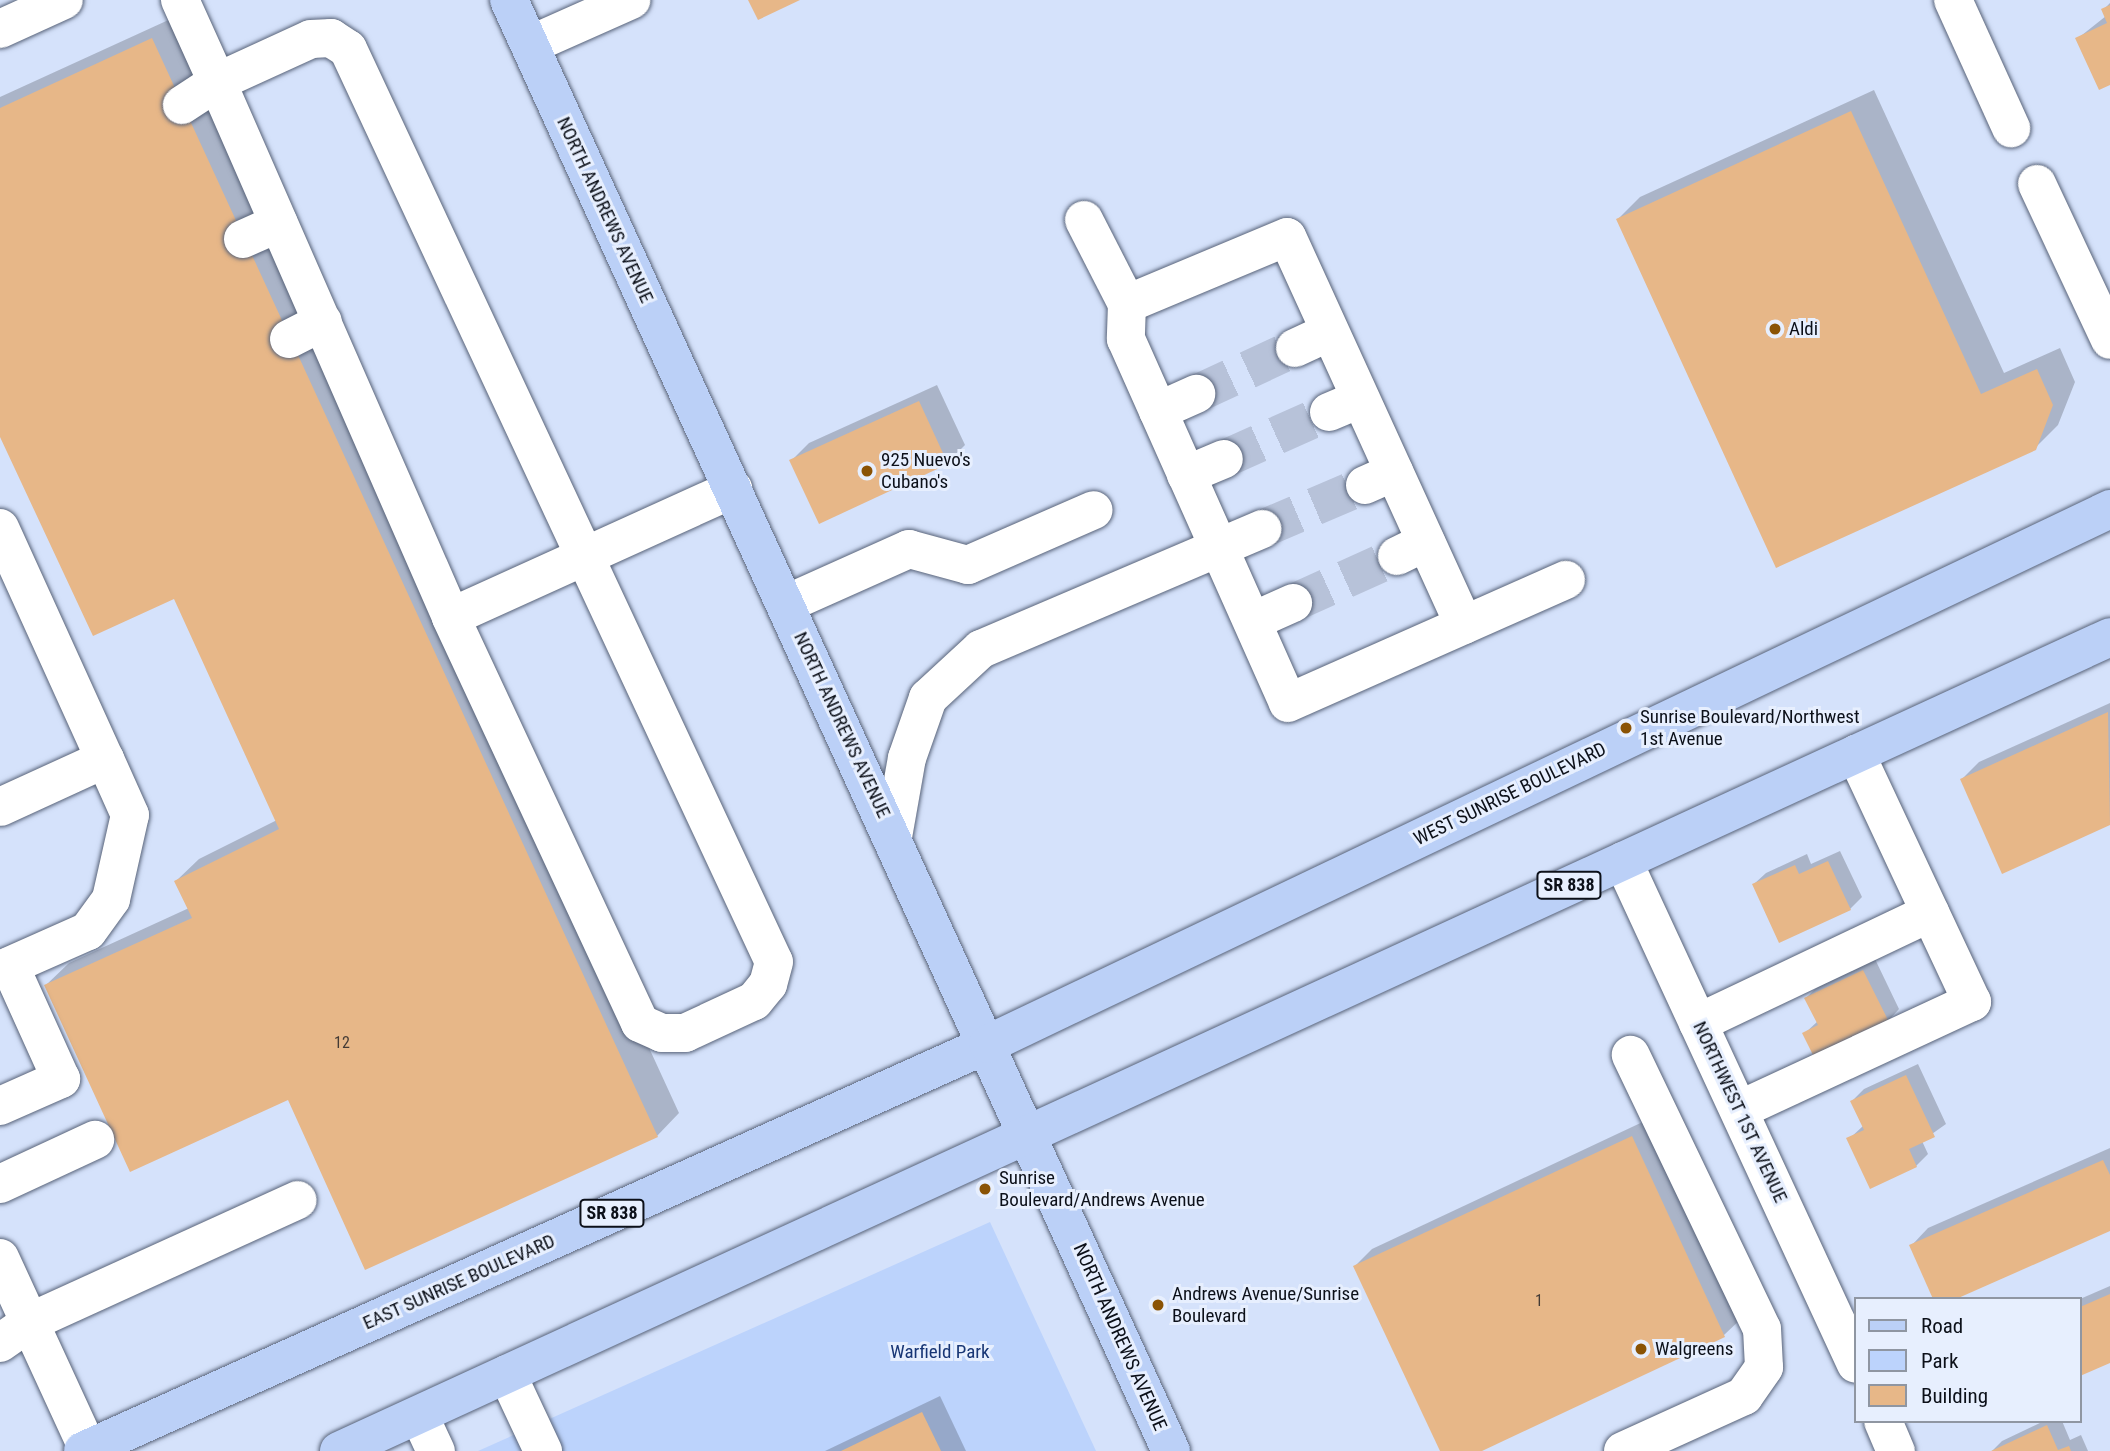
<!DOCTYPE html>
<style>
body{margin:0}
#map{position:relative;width:2110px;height:1451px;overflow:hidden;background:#d5e2fb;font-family:"Roboto Condensed",sans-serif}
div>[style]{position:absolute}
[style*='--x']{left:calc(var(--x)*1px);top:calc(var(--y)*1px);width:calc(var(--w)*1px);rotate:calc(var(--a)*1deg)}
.green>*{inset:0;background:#bcd3fc}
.shadow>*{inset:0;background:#0003}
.building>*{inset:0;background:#e7b788}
.minor-tunnel>*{height:38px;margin-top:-19px;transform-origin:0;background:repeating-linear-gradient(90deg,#b7c2d9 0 38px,transparent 0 57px)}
.roads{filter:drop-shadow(0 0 2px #586379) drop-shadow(0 0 2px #586379)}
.minor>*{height:38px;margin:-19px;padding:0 19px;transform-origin:19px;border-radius:19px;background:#fff}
.major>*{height:38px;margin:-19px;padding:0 19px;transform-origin:19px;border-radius:19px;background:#bbd0f7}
.dots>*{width:19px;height:19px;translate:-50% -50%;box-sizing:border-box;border:4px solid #e7effe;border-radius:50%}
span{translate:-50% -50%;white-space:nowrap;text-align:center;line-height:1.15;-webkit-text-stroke:6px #e7effe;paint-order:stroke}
.number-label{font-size:16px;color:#433a35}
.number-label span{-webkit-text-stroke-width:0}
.shield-label span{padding:2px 5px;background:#e7effe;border:2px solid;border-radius:5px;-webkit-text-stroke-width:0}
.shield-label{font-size:18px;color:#0c1019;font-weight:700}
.street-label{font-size:19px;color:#0c1019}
.poi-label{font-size:19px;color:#0c1019}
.left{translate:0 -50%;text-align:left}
.park-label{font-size:19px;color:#183675}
.legend{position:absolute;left:1854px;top:1297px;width:228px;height:126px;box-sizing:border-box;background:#e7effe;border:2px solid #8f96a2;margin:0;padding:9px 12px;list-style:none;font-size:21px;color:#0c1019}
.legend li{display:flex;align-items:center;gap:14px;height:35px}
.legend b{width:35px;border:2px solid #8f96a2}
</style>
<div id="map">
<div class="green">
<i style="clip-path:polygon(990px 1222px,1096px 1451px,478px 1451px)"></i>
</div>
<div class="shadow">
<i style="clip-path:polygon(2110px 3px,2110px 83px,2077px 39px,2106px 16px,2103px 10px)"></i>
<i style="clip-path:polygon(175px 17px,679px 1113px,657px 1136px,289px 1098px,46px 985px,69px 963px,189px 908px,176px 881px,199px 859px,277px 820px,174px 597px,0 428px,0 97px)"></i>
<i style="clip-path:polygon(1874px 90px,2004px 373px,2060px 348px,2075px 382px,2058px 425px,2035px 448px,1618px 219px,1640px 197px)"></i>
<i style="clip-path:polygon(937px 385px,965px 445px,947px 463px,820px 522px,791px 461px,809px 443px)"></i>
<i style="clip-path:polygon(2110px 703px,2110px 823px,2003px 871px,1962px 779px,1979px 762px)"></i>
<i style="clip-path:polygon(1840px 851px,1862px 897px,1850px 909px,1754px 884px,1766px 873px,1807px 854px,1811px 864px)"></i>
<i style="clip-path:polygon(1875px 959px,1899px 1009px,1888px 1021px,1805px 1033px,1818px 1021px,1806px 998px,1818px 986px)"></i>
<i style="clip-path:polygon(1918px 1064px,1946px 1124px,1922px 1141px,1928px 1154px,1916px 1166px,1849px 1139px,1863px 1126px,1852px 1101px,1864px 1089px)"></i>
<i style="clip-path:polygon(1649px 1119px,1742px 1318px,1724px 1335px,1478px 1451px,1442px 1451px,1355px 1266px,1372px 1249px)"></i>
<i style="clip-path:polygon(2110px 1148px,2110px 1229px,1911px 1246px,1928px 1228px)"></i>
<i style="clip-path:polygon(2110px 1286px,2110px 1361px,2080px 1374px,2080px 1299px)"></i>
<i style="clip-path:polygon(940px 1396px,966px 1451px,825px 1451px)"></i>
<i style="clip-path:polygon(2044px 1421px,2062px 1421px,2070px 1440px,2081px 1435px,2088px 1451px,1992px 1451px,2002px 1441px)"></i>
</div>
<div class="building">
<i style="clip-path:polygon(748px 0,800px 0,758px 20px)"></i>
<i style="clip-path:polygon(2110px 5px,2110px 85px,2099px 90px,2075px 38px,2107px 23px,2101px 9px)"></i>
<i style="clip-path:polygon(152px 38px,658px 1137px,365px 1270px,288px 1100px,130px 1172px,44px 985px,192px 918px,174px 881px,279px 829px,174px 599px,93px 636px,0 437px,0 108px)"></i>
<i style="clip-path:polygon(1851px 111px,1981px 394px,2037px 369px,2053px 405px,2036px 450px,1776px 568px,1616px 219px)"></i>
<i style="clip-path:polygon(919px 401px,948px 464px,819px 524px,789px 460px)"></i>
<i style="clip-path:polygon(2108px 712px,2110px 825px,2002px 874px,1960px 779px)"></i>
<i style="clip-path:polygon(1828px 861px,1851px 910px,1779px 943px,1752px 884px,1795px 865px,1799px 874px)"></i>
<i style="clip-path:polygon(1863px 970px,1889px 1022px,1815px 1059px,1802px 1033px,1818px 1025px,1804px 998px)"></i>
<i style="clip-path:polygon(1906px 1075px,1935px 1137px,1909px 1149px,1917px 1167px,1870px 1189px,1846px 1138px,1864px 1130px,1850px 1101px)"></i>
<i style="clip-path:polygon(1632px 1136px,1725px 1337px,1482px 1451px,1440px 1451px,1353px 1266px)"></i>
<i style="clip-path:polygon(2103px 1160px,2110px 1175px,2110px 1231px,1956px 1299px,1933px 1299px,1909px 1245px)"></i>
<i style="clip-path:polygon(2110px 1294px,2110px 1363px,2080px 1376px,2080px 1307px)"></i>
<i style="clip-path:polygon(922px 1412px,941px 1451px,841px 1451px)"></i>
<i style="clip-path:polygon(2047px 1425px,2058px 1450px,2069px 1446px,2071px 1451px,1991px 1451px)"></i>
</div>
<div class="minor-tunnel">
<i style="--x:1196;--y:394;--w:109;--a:-24.9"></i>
<i style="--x:1224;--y:459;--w:115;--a:-24.1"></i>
<i style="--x:1262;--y:529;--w:112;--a:-23.1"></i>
<i style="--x:1293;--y:603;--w:114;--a:-24.3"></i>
</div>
<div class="roads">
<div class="minor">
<i style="--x:180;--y:0;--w:90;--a:65.7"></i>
<i style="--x:217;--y:82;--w:103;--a:-24.6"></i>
<i style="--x:311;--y:39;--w:20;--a:-3"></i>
<i style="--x:331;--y:38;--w:20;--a:33"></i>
<i style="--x:348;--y:49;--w:1007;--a:64.99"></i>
<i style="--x:774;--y:962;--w:23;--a:105"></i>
<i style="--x:768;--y:984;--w:22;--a:129"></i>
<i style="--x:754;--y:1001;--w:76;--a:155.1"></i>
<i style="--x:685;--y:1033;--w:23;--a:180"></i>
<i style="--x:662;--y:1033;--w:24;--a:-156"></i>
<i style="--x:640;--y:1023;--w:448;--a:-115"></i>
<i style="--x:451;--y:617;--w:584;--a:-113.62"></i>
<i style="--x:217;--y:82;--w:42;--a:146.7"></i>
<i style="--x:1953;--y:0;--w:141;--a:65.6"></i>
<i style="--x:0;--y:29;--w:70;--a:-24.4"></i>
<i style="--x:530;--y:45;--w:111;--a:-24"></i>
<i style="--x:2037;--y:184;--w:172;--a:64.9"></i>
<i style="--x:1084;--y:220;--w:94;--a:62.9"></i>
<i style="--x:243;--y:239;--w:39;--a:-24"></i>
<i style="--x:289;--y:339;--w:38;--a:-27"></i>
<i style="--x:1295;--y:348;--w:38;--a:-25"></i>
<i style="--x:1158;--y:411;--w:42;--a:-24.1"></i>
<i style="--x:1329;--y:412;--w:34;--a:-23"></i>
<i style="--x:1186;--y:475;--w:41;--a:-22.8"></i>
<i style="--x:1365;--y:485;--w:32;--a:-24"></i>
<i style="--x:0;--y:528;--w:254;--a:65.6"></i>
<i style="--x:105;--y:759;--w:115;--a:155.4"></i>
<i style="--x:1397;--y:556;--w:32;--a:-26"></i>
<i style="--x:786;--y:604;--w:135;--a:-24.1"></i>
<i style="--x:909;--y:549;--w:61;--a:15.2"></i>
<i style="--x:968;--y:565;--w:137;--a:-23.6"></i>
<i style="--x:451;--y:617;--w:310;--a:-24.4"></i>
<i style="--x:1253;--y:621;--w:44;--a:-24.2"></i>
<i style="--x:1464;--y:625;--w:426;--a:-114.5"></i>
<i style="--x:1287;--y:237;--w:173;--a:157.3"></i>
<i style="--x:1127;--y:304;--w:35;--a:92"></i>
<i style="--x:1126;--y:339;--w:398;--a:66"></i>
<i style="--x:1288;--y:703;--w:304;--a:-23.9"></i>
<i style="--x:893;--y:837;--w:80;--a:-80"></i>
<i style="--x:907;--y:758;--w:64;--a:-70.7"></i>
<i style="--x:928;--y:698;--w:72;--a:-42.8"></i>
<i style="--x:981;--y:649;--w:306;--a:-23.1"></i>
<i style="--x:1623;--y:861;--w:554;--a:65.15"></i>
<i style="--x:0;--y:970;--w:96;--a:-23.9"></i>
<i style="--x:88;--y:931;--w:39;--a:-54"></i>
<i style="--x:111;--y:899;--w:86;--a:-77.3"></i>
<i style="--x:130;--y:815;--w:61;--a:-114.1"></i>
<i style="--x:1698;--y:1023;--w:257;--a:-25.4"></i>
<i style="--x:0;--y:1106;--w:67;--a:-23.9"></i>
<i style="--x:61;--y:1079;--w:124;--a:-114.3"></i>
<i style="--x:1739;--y:1110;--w:257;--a:-24.9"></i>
<i style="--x:1972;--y:1002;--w:274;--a:-115.1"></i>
<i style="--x:0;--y:1184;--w:105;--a:-24.9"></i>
<i style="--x:0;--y:1258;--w:210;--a:65.3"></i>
<i style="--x:0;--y:1343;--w:37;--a:-35"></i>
<i style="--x:30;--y:1322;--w:294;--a:-24.5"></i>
<i style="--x:507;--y:1374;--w:85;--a:64.9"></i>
<i style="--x:419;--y:1415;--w:40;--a:65"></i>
<i style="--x:1883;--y:1421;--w:33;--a:67"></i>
<i style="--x:1623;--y:1451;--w:133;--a:-24.4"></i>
<i style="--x:1744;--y:1396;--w:35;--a:-55"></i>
<i style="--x:1764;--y:1367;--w:38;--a:-93"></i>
<i style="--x:1762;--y:1329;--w:304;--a:-115.6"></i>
</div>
<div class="major">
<i style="--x:509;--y:0;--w:1595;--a:65.48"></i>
<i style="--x:83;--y:1451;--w:992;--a:-24.21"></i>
<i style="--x:988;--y:1044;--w:1243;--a:-25.49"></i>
<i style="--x:339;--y:1451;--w:1949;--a:-24.68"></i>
</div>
</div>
<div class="dots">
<i style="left:1775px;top:329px;background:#8a5305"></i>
<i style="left:867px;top:471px;background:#8a5305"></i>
<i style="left:1626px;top:728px;background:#8a5305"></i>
<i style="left:985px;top:1189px;background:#8a5305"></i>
<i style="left:1158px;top:1305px;background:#8a5305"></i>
<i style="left:1641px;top:1349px;background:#8a5305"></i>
</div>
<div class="number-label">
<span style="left:342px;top:1043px">12</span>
<span style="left:1539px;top:1301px">1</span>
</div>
<div class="shield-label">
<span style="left:1569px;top:885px">SR 838</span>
<span style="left:612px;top:1213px">SR 838</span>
</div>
<div class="street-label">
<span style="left:605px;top:210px;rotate:65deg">NORTH ANDREWS AVENUE</span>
<span style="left:842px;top:725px;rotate:65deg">NORTH ANDREWS AVENUE</span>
<span style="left:1510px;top:794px;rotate:-26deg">WEST SUNRISE BOULEVARD</span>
<span style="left:1740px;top:1112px;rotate:65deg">NORTHWEST 1ST AVENUE</span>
<span style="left:459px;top:1282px;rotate:-24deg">EAST SUNRISE BOULEVARD</span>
<span style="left:1120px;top:1337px;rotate:66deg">NORTH ANDREWS AVENUE</span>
</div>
<div class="poi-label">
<span class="left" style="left:1789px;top:329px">Aldi</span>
<span class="left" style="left:881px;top:471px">925 Nuevo's<br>Cubano's</span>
<span class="left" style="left:1640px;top:728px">Sunrise Boulevard/Northwest<br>1st Avenue</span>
<span class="left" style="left:999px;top:1189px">Sunrise<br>Boulevard/Andrews Avenue</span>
<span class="left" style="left:1172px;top:1305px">Andrews Avenue/Sunrise<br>Boulevard</span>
<span class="left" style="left:1655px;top:1349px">Walgreens</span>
</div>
<div class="park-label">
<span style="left:940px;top:1352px">Warfield Park</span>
</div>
<ul class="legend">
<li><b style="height:9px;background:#bbd0f7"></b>Road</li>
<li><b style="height:19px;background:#bcd3fc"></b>Park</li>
<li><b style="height:19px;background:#e7b788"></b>Building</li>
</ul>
</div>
